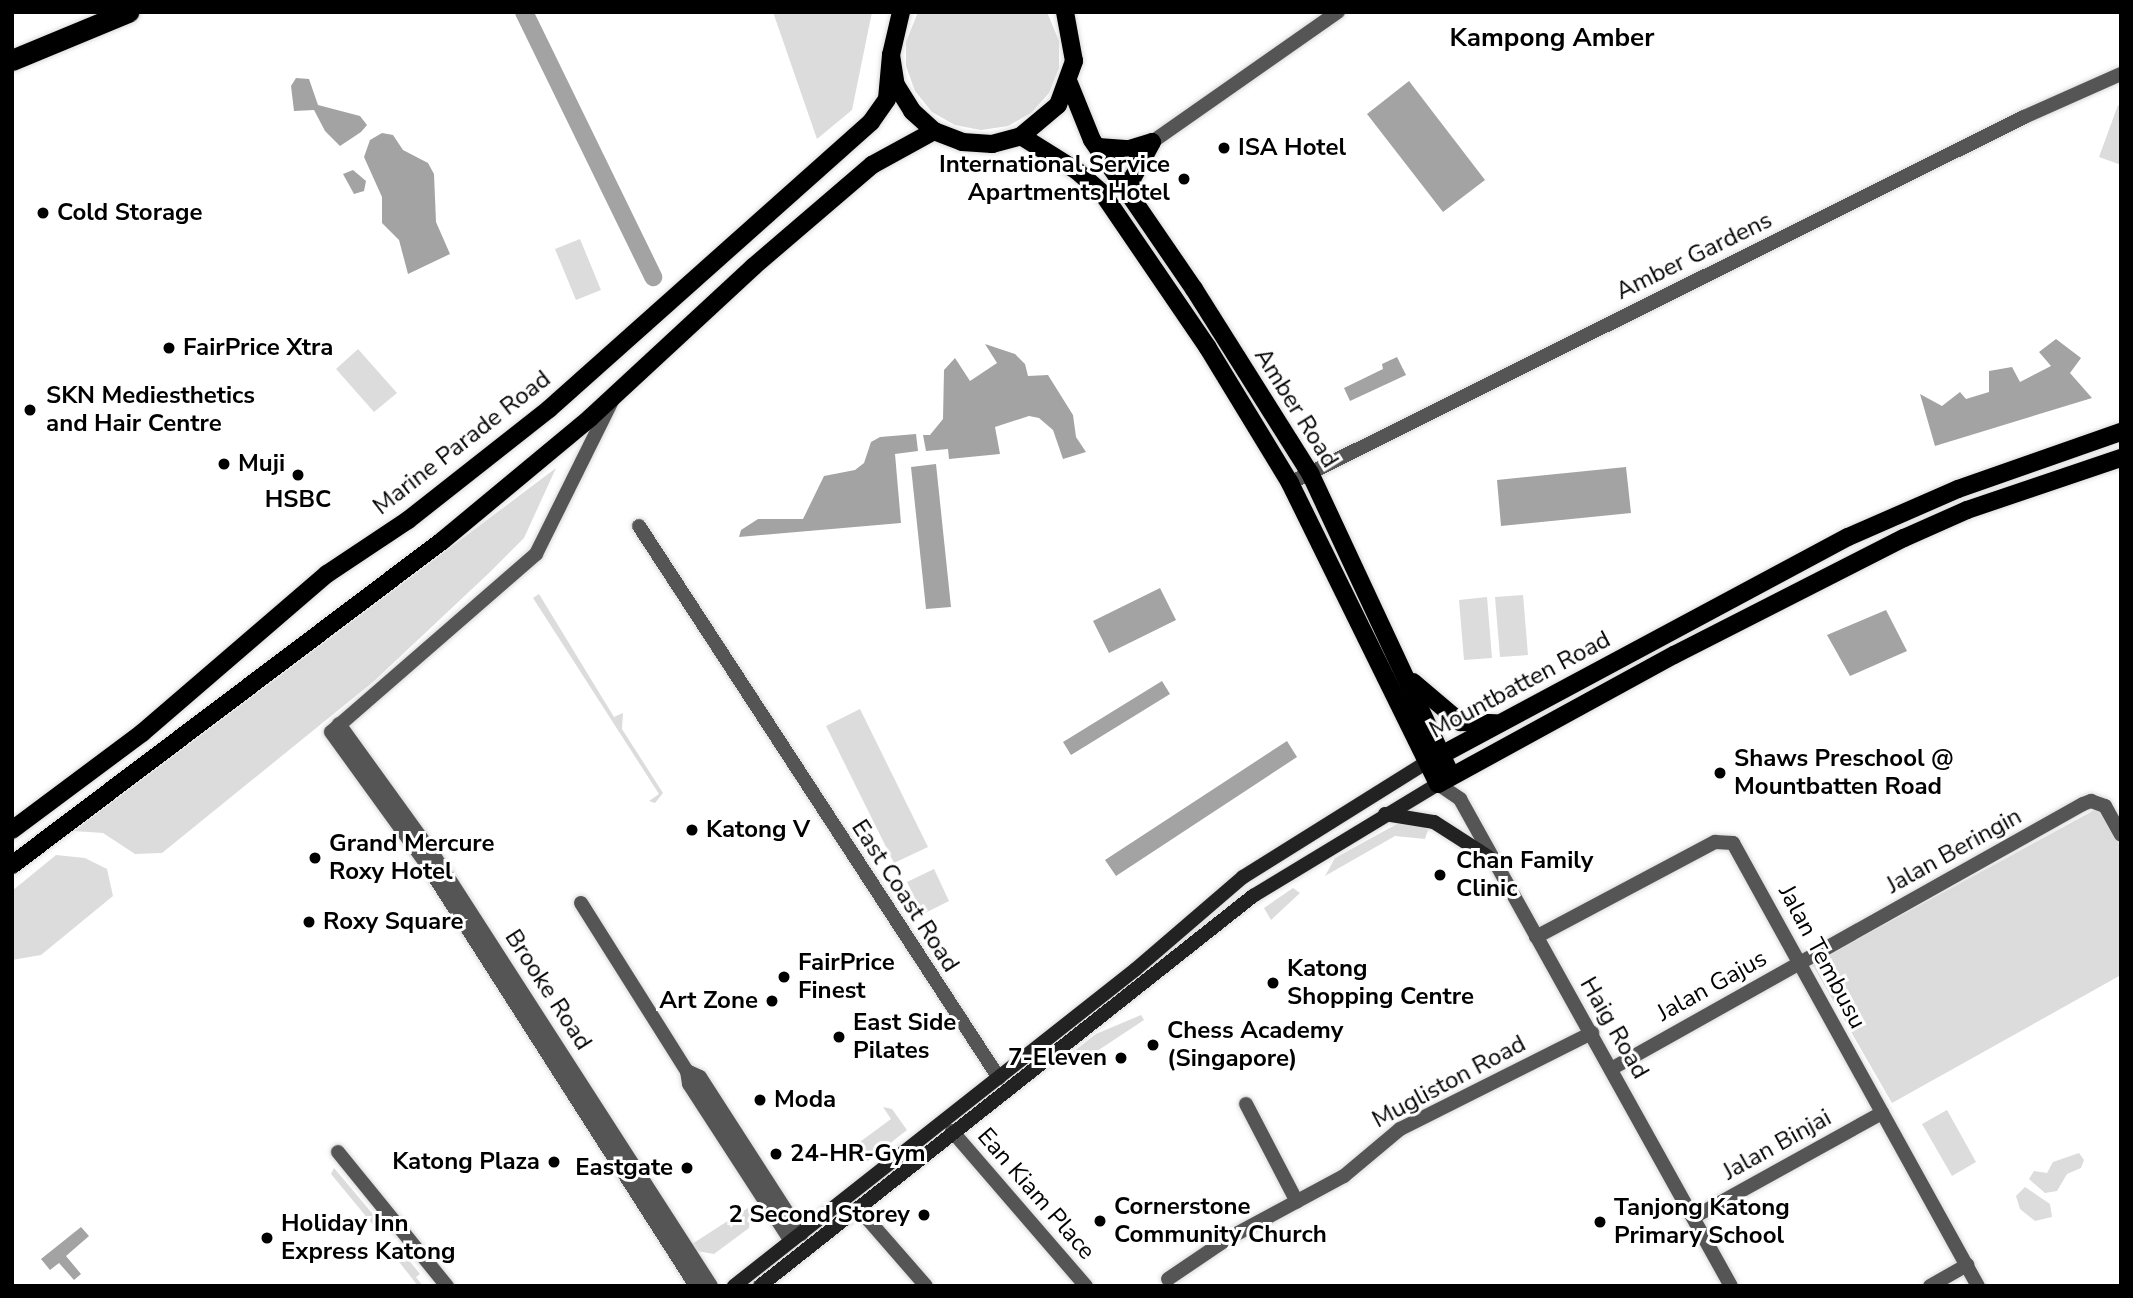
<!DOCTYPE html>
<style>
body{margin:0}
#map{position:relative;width:2133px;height:1298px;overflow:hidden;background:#fff;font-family:"Nunito Sans",sans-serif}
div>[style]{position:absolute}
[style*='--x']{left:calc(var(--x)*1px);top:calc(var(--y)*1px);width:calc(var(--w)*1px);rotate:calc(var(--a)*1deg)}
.green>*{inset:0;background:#dcdcdc}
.water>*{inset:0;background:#a3a3a3}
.canal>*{height:18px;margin:-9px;padding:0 9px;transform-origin:9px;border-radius:9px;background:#a3a3a3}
.roads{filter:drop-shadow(0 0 2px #dbdbdb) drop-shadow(0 0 2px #dbdbdb)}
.minor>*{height:14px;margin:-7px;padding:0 7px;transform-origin:7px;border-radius:7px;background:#555}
.tertiary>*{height:14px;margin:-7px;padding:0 7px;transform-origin:7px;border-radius:7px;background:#555}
.secondary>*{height:14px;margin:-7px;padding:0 7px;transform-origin:7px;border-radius:7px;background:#222}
.primary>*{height:18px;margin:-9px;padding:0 9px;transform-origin:9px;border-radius:9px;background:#000}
.motorway>*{height:21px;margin:-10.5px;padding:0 10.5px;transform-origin:10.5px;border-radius:10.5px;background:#000}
.dots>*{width:19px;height:19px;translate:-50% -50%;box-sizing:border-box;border:4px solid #fff;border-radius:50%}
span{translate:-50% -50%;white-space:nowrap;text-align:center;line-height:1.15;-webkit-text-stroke:6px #fff;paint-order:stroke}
.poi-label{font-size:24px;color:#000;font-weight:700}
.left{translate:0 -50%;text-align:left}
.right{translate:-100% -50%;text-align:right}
.street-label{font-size:24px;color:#000}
.neighbourhood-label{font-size:26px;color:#000;font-weight:700}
.frame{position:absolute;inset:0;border:14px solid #000;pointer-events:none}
</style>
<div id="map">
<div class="green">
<i style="clip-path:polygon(773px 12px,872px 12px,852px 110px,817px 139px)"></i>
<i style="clip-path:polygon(918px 12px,1047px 12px,1059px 41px,1059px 68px,1049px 93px,1031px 113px,1008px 126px,981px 130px,955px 125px,932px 112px,915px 91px,906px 66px,906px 42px)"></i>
<i style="clip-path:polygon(2118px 105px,2121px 106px,2121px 165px,2099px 157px)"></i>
<i style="clip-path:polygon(580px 239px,601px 290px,576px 300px,555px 249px)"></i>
<i style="clip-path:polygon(358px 349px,397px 393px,374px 412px,336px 369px)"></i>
<i style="clip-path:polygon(556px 468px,524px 538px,489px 573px,373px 682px,162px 853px,135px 854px,103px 833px,74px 831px)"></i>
<i style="clip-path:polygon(539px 594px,614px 717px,623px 713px,622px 729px,663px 793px,655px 803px,649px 801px,659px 794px,533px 598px)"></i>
<i style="clip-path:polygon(1523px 595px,1528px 655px,1500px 657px,1495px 597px)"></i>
<i style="clip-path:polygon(1487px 597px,1492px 658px,1464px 660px,1459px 600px)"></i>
<i style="clip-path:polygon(860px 709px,928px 847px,894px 863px,826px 726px)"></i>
<i style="clip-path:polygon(2100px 807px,2121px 848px,2121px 975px,1892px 1103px,1812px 964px)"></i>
<i style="clip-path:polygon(1415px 822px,1428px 830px,1425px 839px,1395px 836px,1325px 876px,1335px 858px,1397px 824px)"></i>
<i style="clip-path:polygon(56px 855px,85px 858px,107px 869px,113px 896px,41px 955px,12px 960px,12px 891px)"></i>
<i style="clip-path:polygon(934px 869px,949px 901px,923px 914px,907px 882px)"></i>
<i style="clip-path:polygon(1293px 888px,1300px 893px,1271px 920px,1264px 908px)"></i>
<i style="clip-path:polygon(1141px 1015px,1144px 1020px,1076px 1065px,1069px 1055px,1096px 1034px)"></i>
<i style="clip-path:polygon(883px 1107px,892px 1109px,907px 1130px,865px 1163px,853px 1147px,891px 1119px)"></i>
<i style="clip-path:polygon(1947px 1110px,1976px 1162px,1952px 1176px,1922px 1124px)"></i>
<i style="clip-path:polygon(2079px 1153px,2084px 1160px,2081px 1168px,2067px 1174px,2057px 1191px,2045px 1193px,2029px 1179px,2034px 1171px,2047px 1173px,2053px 1162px)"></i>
<i style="clip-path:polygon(334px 1168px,382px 1225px,374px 1226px,331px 1174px)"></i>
<i style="clip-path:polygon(2025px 1187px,2050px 1204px,2052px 1217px,2035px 1221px,2020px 1209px,2016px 1196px)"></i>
<i style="clip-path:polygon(751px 1206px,749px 1228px,714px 1254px,697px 1251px,692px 1244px)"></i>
<i style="clip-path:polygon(399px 1248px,420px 1274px,416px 1277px,423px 1286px,418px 1286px,396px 1258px)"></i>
</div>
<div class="water">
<i style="clip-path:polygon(296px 78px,309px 79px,318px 105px,360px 116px,367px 125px,361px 132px,340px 146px,325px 131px,314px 110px,294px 111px,291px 86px)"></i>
<i style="clip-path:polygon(1409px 81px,1485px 180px,1443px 212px,1367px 114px)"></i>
<i style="clip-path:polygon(382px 133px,393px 135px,403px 150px,428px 163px,434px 174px,436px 222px,450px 254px,408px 274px,399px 240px,382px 223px,382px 197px,364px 157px,370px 140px)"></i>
<i style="clip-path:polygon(353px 170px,366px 181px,364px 191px,354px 194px,343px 174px)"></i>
<i style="clip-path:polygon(2056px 339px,2081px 358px,2070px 373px,2092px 398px,1935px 446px,1920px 394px,1942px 406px,1960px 392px,1966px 399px,1989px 392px,1989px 371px,2012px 367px,2020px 382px,2051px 366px,2039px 352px)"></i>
<i style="clip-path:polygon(985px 344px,1015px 354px,1025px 364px,1028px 376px,1048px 375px,1073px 415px,1076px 437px,1086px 452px,1063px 459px,1053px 430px,1039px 418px,1029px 416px,995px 427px,1000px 454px,949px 459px,948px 449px,926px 451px,923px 435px,930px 435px,943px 419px,944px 370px,955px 358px,970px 381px,997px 363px)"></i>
<i style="clip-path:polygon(1397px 357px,1406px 375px,1350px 401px,1344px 388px,1383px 369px,1382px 364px)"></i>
<i style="clip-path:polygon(916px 434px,918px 451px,895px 454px,901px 523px,739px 537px,741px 530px,758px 519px,803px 519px,824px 476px,855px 470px,864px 463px,871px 442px,880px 437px)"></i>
<i style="clip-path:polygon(936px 464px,951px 607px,926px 609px,911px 467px)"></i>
<i style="clip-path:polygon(1626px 467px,1631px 513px,1501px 526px,1497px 480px)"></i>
<i style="clip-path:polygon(1160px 588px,1176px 620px,1109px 653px,1093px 621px)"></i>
<i style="clip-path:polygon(1886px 610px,1907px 651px,1850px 676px,1827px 635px)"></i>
<i style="clip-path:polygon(1162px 681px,1170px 694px,1071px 755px,1063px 742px)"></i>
<i style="clip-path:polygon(1287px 741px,1297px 757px,1116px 876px,1105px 860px)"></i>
<i style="clip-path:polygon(81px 1227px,89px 1236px,66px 1256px,81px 1274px,74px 1280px,59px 1263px,50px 1270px,41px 1259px)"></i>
</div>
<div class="canal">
<i style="--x:524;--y:12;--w:295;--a:64"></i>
</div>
<div class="roads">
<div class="minor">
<i style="--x:1152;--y:142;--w:227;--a:-35"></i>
<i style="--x:613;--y:399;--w:173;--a:116.4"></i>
<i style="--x:536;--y:554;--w:271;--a:139"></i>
<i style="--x:331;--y:732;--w:160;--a:54.1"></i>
<i style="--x:425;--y:862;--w:503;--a:57.42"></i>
<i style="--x:639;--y:526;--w:659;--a:56.89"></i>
<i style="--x:339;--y:724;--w:164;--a:54.2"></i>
<i style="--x:435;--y:857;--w:510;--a:57.24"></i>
<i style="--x:581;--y:903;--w:199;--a:57.8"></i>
<i style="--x:687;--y:1071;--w:13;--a:81"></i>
<i style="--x:689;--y:1084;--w:187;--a:57"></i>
<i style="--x:1536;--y:937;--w:203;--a:-28"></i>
<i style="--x:1715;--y:842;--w:18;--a:3"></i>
<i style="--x:1733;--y:843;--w:506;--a:61.06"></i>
<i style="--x:1611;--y:1069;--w:541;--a:-29.31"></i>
<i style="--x:2083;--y:804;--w:9;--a:-21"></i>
<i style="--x:2091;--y:801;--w:15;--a:20"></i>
<i style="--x:2105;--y:806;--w:33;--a:61"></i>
<i style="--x:687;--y:1071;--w:14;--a:25"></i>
<i style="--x:700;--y:1077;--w:187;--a:57.2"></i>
<i style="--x:1246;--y:1104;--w:110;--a:62.5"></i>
<i style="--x:952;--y:1131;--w:205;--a:49.2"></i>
<i style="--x:338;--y:1152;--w:173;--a:50.9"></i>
<i style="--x:858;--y:1208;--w:103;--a:48.9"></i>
<i style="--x:1694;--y:1217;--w:215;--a:-29"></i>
<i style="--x:1168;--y:1279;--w:71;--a:-34.1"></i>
<i style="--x:1227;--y:1239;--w:133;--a:-28.3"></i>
<i style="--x:1344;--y:1176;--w:73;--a:-40"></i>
<i style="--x:1400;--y:1129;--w:215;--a:-26.6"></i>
<i style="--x:1930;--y:1286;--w:43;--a:-29.6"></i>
</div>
<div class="tertiary">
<i style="--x:1290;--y:483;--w:820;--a:-26.5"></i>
<i style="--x:2024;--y:117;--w:106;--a:-23.9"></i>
<i style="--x:1438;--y:784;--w:27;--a:34"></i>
<i style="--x:1460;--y:799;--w:557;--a:60.91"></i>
</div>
<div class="secondary">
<i style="--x:1385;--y:814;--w:50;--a:9.3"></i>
<i style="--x:1434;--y:822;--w:72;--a:32.6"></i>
<i style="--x:734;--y:1286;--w:512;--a:-38.26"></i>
<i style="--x:1136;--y:969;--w:141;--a:-40.7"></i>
<i style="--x:1243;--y:877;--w:217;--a:-32"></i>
<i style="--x:760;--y:1286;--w:629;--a:-38.35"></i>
<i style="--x:1253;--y:896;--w:216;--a:-31.2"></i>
</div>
<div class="primary">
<i style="--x:901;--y:12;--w:44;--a:103.1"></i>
<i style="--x:891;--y:55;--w:30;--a:81"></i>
<i style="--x:896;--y:85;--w:31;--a:58"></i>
<i style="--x:912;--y:111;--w:30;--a:42"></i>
<i style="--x:934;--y:131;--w:30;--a:21"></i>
<i style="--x:962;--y:142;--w:30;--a:4"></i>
<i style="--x:992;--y:144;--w:30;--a:-15"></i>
<i style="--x:1021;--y:136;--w:48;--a:-40"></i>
<i style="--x:1058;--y:105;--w:47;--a:-70"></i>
<i style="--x:1074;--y:61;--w:50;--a:-100.4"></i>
<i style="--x:1069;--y:83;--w:61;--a:68"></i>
<i style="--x:1092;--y:140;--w:181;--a:55.6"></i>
<i style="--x:1194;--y:289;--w:218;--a:57.8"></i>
<i style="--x:1310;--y:473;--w:334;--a:65"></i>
<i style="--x:1021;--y:136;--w:66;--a:32"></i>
<i style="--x:1077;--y:171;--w:35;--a:41"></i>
<i style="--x:1103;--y:194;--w:186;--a:55.7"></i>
<i style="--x:1208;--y:348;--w:158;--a:58.7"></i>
<i style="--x:1290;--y:483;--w:335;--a:63.8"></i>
<i style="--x:1438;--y:784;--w:269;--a:-28.7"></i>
<i style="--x:1674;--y:655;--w:258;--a:-27"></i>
<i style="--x:1904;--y:538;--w:69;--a:-24"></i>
<i style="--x:1967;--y:510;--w:163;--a:-18.7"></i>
<i style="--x:1098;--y:147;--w:31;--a:4"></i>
<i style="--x:1129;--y:149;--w:24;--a:-17"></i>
<i style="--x:1134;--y:199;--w:20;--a:-96"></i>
<i style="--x:1132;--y:179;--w:42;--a:-61.6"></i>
<i style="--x:1413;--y:682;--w:62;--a:40.4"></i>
<i style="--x:1460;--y:722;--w:36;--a:2"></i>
<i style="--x:1430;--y:761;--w:474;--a:-28.2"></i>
<i style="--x:1848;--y:537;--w:120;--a:-23.6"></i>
<i style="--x:1958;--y:489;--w:173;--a:-19.3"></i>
<i style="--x:12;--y:830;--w:162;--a:-36.7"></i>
<i style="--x:142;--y:733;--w:244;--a:-40.7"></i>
<i style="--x:327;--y:574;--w:97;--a:-33.7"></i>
<i style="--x:408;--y:520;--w:179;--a:-38.2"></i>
<i style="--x:549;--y:409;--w:431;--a:-41.7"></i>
<i style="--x:871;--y:122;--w:28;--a:-55"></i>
<i style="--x:887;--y:99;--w:44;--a:-84.8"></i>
<i style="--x:12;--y:865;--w:538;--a:-37"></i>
<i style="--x:442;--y:541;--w:192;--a:-39.7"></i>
<i style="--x:590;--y:418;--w:222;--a:-42.8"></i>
<i style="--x:753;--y:267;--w:157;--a:-40.6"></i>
<i style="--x:872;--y:165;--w:71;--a:-28.7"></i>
</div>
<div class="motorway">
<i style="--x:12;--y:60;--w:126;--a:-22.5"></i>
</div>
</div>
<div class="dots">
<i style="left:1224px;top:148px;background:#000"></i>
<i style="left:1184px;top:179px;background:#000"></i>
<i style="left:43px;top:213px;background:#000"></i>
<i style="left:169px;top:348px;background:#000"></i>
<i style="left:30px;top:410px;background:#000"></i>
<i style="left:224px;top:464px;background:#000"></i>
<i style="left:298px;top:475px;background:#000"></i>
<i style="left:1720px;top:773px;background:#000"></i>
<i style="left:692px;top:830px;background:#000"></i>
<i style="left:315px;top:858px;background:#000"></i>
<i style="left:1440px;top:875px;background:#000"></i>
<i style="left:309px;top:922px;background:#000"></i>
<i style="left:784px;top:977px;background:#000"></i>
<i style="left:1273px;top:983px;background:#000"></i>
<i style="left:772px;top:1001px;background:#000"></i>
<i style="left:839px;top:1037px;background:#000"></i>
<i style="left:1153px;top:1045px;background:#000"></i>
<i style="left:1121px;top:1058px;background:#000"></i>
<i style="left:760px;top:1100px;background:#000"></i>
<i style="left:776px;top:1154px;background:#000"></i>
<i style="left:554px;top:1162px;background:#000"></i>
<i style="left:687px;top:1168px;background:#000"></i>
<i style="left:924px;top:1215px;background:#000"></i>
<i style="left:1100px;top:1221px;background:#000"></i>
<i style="left:1600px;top:1222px;background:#000"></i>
<i style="left:267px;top:1238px;background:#000"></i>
</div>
<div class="poi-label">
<span class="left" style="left:1238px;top:148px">ISA Hotel</span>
<span class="right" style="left:1170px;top:179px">International Service<br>Apartments Hotel</span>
<span class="left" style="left:57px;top:213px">Cold Storage</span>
<span class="left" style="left:183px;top:348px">FairPrice Xtra</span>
<span class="left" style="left:46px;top:410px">SKN Mediesthetics<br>and Hair Centre</span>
<span class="left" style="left:238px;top:464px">Muji</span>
<span style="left:298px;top:500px">HSBC</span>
<span class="left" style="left:1734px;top:773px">Shaws Preschool @<br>Mountbatten Road</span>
<span class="left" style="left:706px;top:830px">Katong V</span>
<span class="left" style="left:329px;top:858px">Grand Mercure<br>Roxy Hotel</span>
<span class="left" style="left:1456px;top:875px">Chan Family<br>Clinic</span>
<span class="left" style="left:323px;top:922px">Roxy Square</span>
<span class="left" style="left:798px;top:977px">FairPrice<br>Finest</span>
<span class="left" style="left:1287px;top:983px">Katong<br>Shopping Centre</span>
<span class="right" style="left:758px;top:1001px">Art Zone</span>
<span class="left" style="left:853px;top:1037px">East Side<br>Pilates</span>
<span class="left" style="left:1167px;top:1045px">Chess Academy<br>(Singapore)</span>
<span class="right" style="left:1107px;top:1058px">7-Eleven</span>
<span class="left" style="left:774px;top:1100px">Moda</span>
<span class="left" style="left:790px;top:1154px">24-HR-Gym</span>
<span class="right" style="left:540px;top:1162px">Katong Plaza</span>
<span class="right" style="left:673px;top:1168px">Eastgate</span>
<span class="left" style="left:1114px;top:1221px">Cornerstone<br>Community Church</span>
<span class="left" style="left:1614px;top:1222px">Tanjong Katong<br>Primary School</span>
<span class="right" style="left:910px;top:1215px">2 Second Storey</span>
<span class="left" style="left:281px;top:1238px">Holiday Inn<br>Express Katong</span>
</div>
<div class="street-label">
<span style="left:1694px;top:256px;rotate:-26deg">Amber Gardens</span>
<span style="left:1296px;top:408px;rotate:58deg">Amber Road</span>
<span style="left:462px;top:443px;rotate:-38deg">Marine Parade Road</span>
<span style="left:1520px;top:685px;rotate:-28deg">Mountbatten Road</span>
<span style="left:1954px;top:851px;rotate:-29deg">Jalan Beringin</span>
<span style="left:905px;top:896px;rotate:57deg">East Coast Road</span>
<span style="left:1822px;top:957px;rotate:62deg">Jalan Tembusu</span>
<span style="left:1712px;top:986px;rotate:-29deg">Jalan Gajus</span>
<span style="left:548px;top:990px;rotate:57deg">Brooke Road</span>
<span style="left:1614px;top:1028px;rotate:60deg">Haig Road</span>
<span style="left:1449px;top:1082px;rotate:-28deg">Mugliston Road</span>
<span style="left:1777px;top:1145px;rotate:-29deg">Jalan Binjai</span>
<span style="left:1036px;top:1194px;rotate:49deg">Ean Kiam Place</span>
</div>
<div class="neighbourhood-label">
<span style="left:1552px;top:38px">Kampong Amber</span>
</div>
<div class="frame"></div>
</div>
